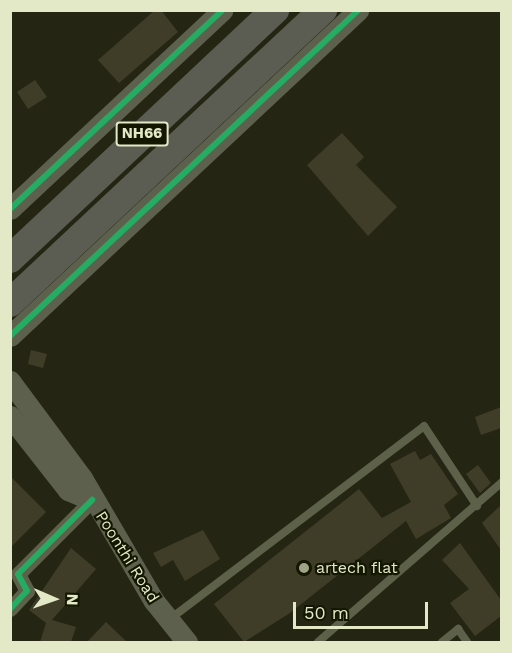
<!DOCTYPE html>
<style>
body{margin:0}
#map{position:relative;width:512px;height:653px;overflow:hidden;background:#242613;font-family:"Work Sans",sans-serif}
div>[style]{position:absolute}
[style*='--x']{left:calc(var(--x)*1px);top:calc(var(--y)*1px);width:calc(var(--w)*1px);rotate:calc(var(--a)*1deg)}
.building>*{inset:0;background:#3f3d27}
.lane>*{height:8px;margin:-4px;padding:0 4px;transform-origin:4px;border-radius:4px;background:#5e6149}
.street>*{height:15px;margin:-7.5px;padding:0 7.5px;transform-origin:7.5px;border-radius:7.5px;background:#5e6149}
.secondary>*{height:21px;margin:-10.5px;padding:0 10.5px;transform-origin:10.5px;border-radius:10.5px;background:#5e604e}
.highway>*{height:28px;margin:-14px;padding:0 14px;transform-origin:14px;border-radius:14px;background:#5b5d52}
.cycleway>*{height:6px;margin:-3px;padding:0 3px;transform-origin:3px;border-radius:3px;background:#26ab63}
.dots>*{width:16px;height:16px;translate:-50% -50%;box-sizing:border-box;border:3px solid #131600;border-radius:50%}
span{translate:-50% -50%;white-space:nowrap;text-align:center;line-height:1.15;-webkit-text-stroke:4.5px #131600;paint-order:stroke}
.shield-label span{padding:2px 4px;background:#131600;border:2px solid;border-radius:4px;-webkit-text-stroke-width:0}
.shield-label{font-size:15px;color:#e3e8c6;font-weight:700}
.street-label{font-size:16px;color:#e3e8c6}
.poi-label{font-size:16px;color:#e3e8c6}
.left{translate:0 -50%;text-align:left}
.frame{position:absolute;inset:0;border:12px solid #e3e8c6;pointer-events:none}
.north{position:absolute;left:24px;top:569px;width:60px;height:60px;-webkit-text-stroke:4px #131600;paint-order:stroke;rotate:92deg;font-size:16px;font-weight:700;line-height:24px;text-align:center;color:#e3e8c6}
.north::after{content:'';display:block;margin:auto;width:21px;height:27px;background:#e3e8c6;clip-path:polygon(50% 0,100% 100%,50% 72%,0 100%)}
.scale{position:absolute;left:293px;top:602px;width:135px;height:27px;box-sizing:border-box;border:3px solid #e3e8c6;border-top:0;padding-left:8px;font-size:18px;line-height:21px;white-space:nowrap;color:#e3e8c6;-webkit-text-stroke:4px #131600;paint-order:stroke}
</style>
<div id="map">
<div class="building">
<i style="clip-path:polygon(155px 10px,161px 10px,178px 32px,119px 83px,98px 60px)"></i>
<i style="clip-path:polygon(35px 80px,47px 97px,28px 109px,17px 92px)"></i>
<i style="clip-path:polygon(342px 133px,364px 157px,356px 165px,397px 207px,368px 236px,307px 165px)"></i>
<i style="clip-path:polygon(31px 350px,47px 354px,43px 368px,28px 364px)"></i>
<i style="clip-path:polygon(501px 407px,501px 428px,481px 435px,475px 417px)"></i>
<i style="clip-path:polygon(415px 451px,420px 460px,431px 454px,458px 494px,444px 505px,451px 518px,416px 539px,406px 521px,290px 613px,244px 642px,214px 604px,359px 489px,382px 518px,411px 502px,390px 464px)"></i>
<i style="clip-path:polygon(478px 465px,491px 483px,480px 493px,466px 474px)"></i>
<i style="clip-path:polygon(10px 476px,46px 512px,10px 548px)"></i>
<i style="clip-path:polygon(501px 505px,501px 550px,482px 523px)"></i>
<i style="clip-path:polygon(203px 530px,220px 559px,185px 581px,173px 560px,161px 567px,153px 553px)"></i>
<i style="clip-path:polygon(460px 543px,501px 600px,501px 616px,475px 636px,450px 603px,469px 589px,442px 560px)"></i>
<i style="clip-path:polygon(71px 548px,96px 569px,52px 620px,76px 627px,71px 642px,40px 642px,46px 623px,29px 610px)"></i>
<i style="clip-path:polygon(106px 622px,127px 642px,87px 642px)"></i>
</div>
<div class="lane">
<i style="--x:170;--y:619;--w:319;--a:-37.2"></i>
<i style="--x:424;--y:426;--w:96;--a:56.5"></i>
<i style="--x:318;--y:642;--w:244;--a:-41"></i>
<i style="--x:442;--y:642;--w:21;--a:-39"></i>
<i style="--x:458;--y:629;--w:16;--a:55"></i>
</div>
<div class="street">
<i style="--x:10;--y:609;--w:25;--a:-47"></i>
<i style="--x:27;--y:591;--w:19;--a:-118"></i>
<i style="--x:18;--y:574;--w:105;--a:-45"></i>
</div>
<div class="secondary">
<i style="--x:10;--y:209;--w:291;--a:-43.1"></i>
<i style="--x:10;--y:336;--w:477;--a:-43.1"></i>
<i style="--x:10;--y:381;--w:121;--a:53.4"></i>
<i style="--x:82;--y:478;--w:143;--a:59.7"></i>
<i style="--x:154;--y:601;--w:53;--a:51.2"></i>
<i style="--x:10;--y:416;--w:94;--a:51.9"></i>
<i style="--x:68;--y:490;--w:26;--a:23"></i>
</div>
<div class="highway">
<i style="--x:10;--y:259;--w:364;--a:-43.2"></i>
<i style="--x:10;--y:303;--w:429;--a:-43.1"></i>
</div>
<div class="cycleway">
<i style="--x:10;--y:209;--w:291;--a:-43.1"></i>
<i style="--x:10;--y:336;--w:477;--a:-43.1"></i>
<i style="--x:10;--y:609;--w:25;--a:-47"></i>
<i style="--x:27;--y:591;--w:19;--a:-118"></i>
<i style="--x:18;--y:574;--w:105;--a:-45"></i>
</div>
<div class="dots">
<i style="left:304px;top:568px;background:#a0a487"></i>
</div>
<div class="shield-label">
<span style="left:142px;top:134px">NH66</span>
</div>
<div class="street-label">
<span style="left:127px;top:557px;rotate:58deg">Poonthi Road</span>
</div>
<div class="poi-label">
<span class="left" style="left:316px;top:568px">artech flat</span>
</div>
<div class="frame"></div>
<div class="north">N</div>
<div class="scale">50 m</div>
</div>
